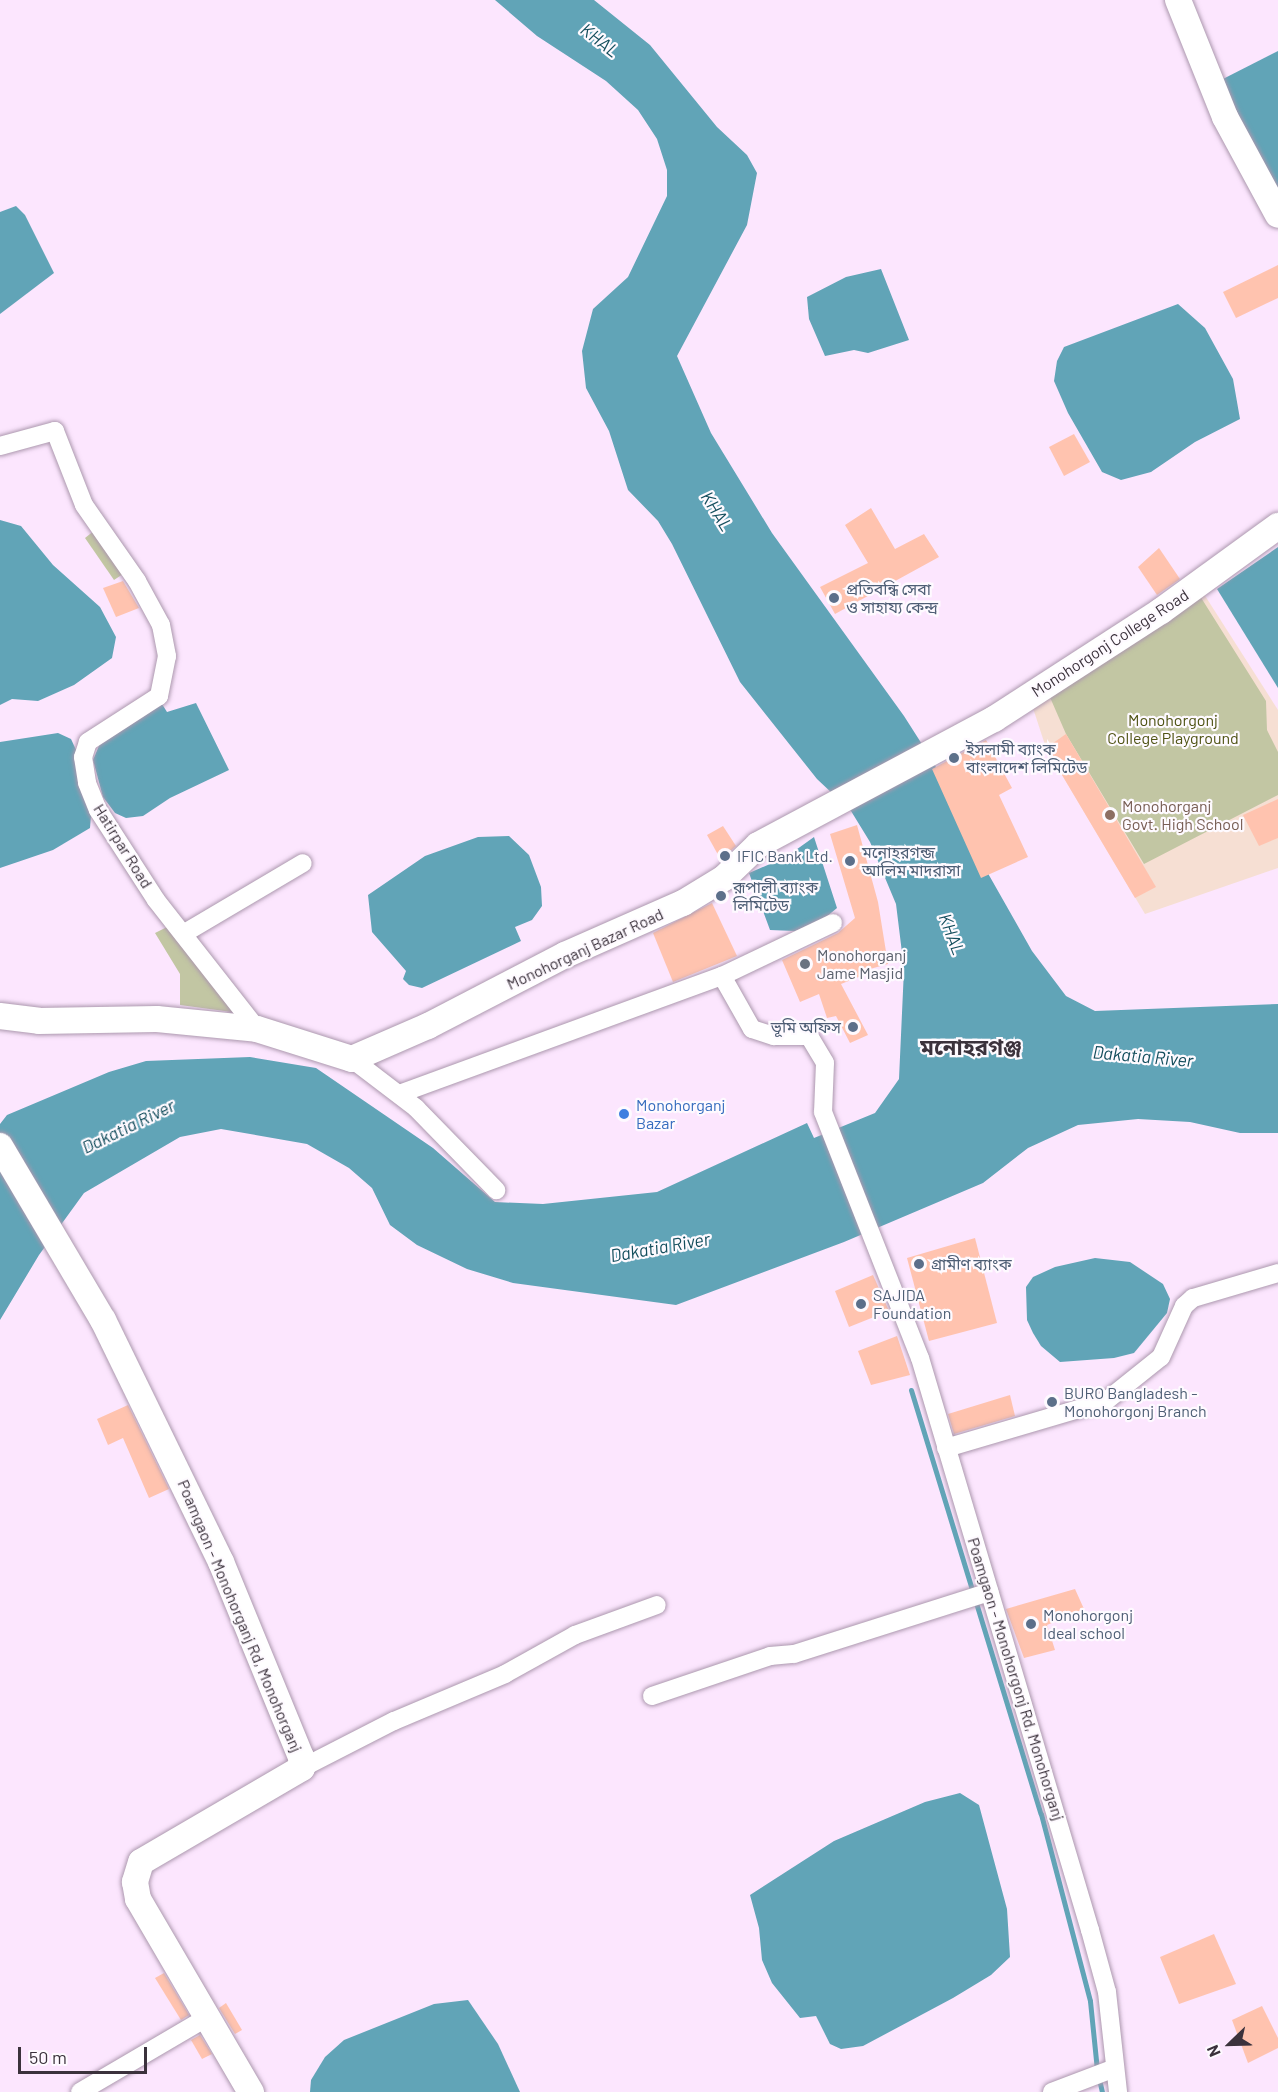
<!DOCTYPE html>
<meta charset="utf-8">
<style>
body{margin:0}
#map{position:relative;width:1278px;height:2092px;overflow:hidden;background:#fce6fe;font-family:Barlow,"Noto Sans Bengali",sans-serif}
div>[style]{position:absolute}
[style*='--x']{left:calc(var(--x)*1px);top:calc(var(--y)*1px);width:calc(var(--w)*1px);rotate:calc(var(--a)*1deg)}
.education>*{inset:0;background:#f6dfd3}
.green>*{inset:0;background:#c2c6a3}
.water>*{inset:0;background:#61a4b7}
.stream>*{height:5px;margin:-2.5px;padding:0 2.5px;transform-origin:2.5px;border-radius:2.5px;background:#61a4b7}
.building>*{inset:0;background:#ffc3af}
.roads{filter:drop-shadow(0 0 2px #ac98ae) drop-shadow(0 0 2px #ac98ae)}
.street>*{height:18px;margin:-9px;padding:0 9px;transform-origin:9px;border-radius:9px;background:#fff}
.secondary>*{height:26px;margin:-13px;padding:0 13px;transform-origin:13px;border-radius:13px;background:#fff}
.dots>*{width:16px;height:16px;translate:-50% -50%;box-sizing:border-box;border:3px solid #fefaff;border-radius:50%}
span{translate:-50% -50%;white-space:nowrap;text-align:center;line-height:1.15;-webkit-text-stroke:4.5px #fefaff;paint-order:stroke}
.service-label{font-size:16px;color:#4e5e75}
.left{translate:0 -50%;text-align:left}
.right{translate:-100% -50%;text-align:right}
.street-label{font-size:16px;color:#3b323c}
.park-label{font-size:16px;color:#4f5314}
.education-label{font-size:16px;color:#785e54}
.worship-label{font-size:16px;color:#5b616d}
.shop-label{font-size:16px;color:#366cbe}
.water-label{font-size:18px;color:#144e5d;font-style:italic}
.district-label{font-size:22px;color:#3b323c;font-weight:700}
.north{position:absolute;left:1200px;top:2014px;width:60px;height:60px;-webkit-text-stroke:4px #fefaff;paint-order:stroke;rotate:247deg;font-size:16px;font-weight:700;line-height:24px;text-align:center;color:#3b323c}
.north::after{content:'';display:block;margin:auto;width:21px;height:27px;background:#3b323c;clip-path:polygon(50% 0,100% 100%,50% 72%,0 100%)}
.scale{position:absolute;left:18px;top:2047px;width:129px;height:27px;box-sizing:border-box;border:3px solid #3b323c;border-top:0;padding-left:8px;font-size:18px;line-height:21px;white-space:nowrap;color:#3b323c;-webkit-text-stroke:4px #fefaff;paint-order:stroke}
</style>
<div id="map">
<div class="education">
<i style="clip-path:polygon(1202px 591px,1278px 710px,1278px 868px,1145px 914px,1046px 748px,1032px 705px)"></i>
</div>
<div class="green">
<i style="clip-path:polygon(95px 530px,126px 572px,114px 580px,85px 538px)"></i>
<i style="clip-path:polygon(1200px 596px,1266px 701px,1267px 730px,1278px 752px,1278px 795px,1144px 864px,1066px 734px,1049px 695px)"></i>
<i style="clip-path:polygon(173px 924px,239px 1013px,180px 1005px,180px 974px,155px 933px)"></i>
</div>
<div class="water">
<i style="clip-path:polygon(495px 0,594px 0,650px 45px,717px 127px,747px 155px,757px 173px,747px 225px,677px 356px,711px 433px,772px 533px,904px 716px,934px 763px,973px 847px,1032px 951px,1066px 996px,1095px 1011px,1278px 1004px,1278px 1133px,1240px 1133px,1190px 1122px,1138px 1119px,1078px 1125px,1028px 1148px,983px 1183px,844px 1242px,676px 1305px,513px 1283px,467px 1269px,417px 1245px,390px 1225px,372px 1188px,349px 1168px,307px 1144px,221px 1129px,180px 1137px,84px 1193px,39px 1255px,0 1320px,0 1124px,7px 1115px,109px 1072px,146px 1061px,250px 1057px,316px 1068px,433px 1148px,495px 1202px,543px 1204px,657px 1192px,807px 1123px,814px 1138px,875px 1113px,899px 1079px,904px 969px,896px 904px,870px 842px,851px 811px,817px 779px,740px 682px,672px 544px,658px 521px,628px 490px,609px 431px,586px 388px,582px 351px,593px 309px,628px 277px,667px 196px,667px 170px,657px 139px,638px 110px,606px 81px,537px 36px)"></i>
<i style="clip-path:polygon(1278px 51px,1278px 199px,1219px 81px)"></i>
<i style="clip-path:polygon(16px 206px,25px 215px,54px 273px,0 314px,0 212px)"></i>
<i style="clip-path:polygon(881px 269px,909px 340px,868px 353px,854px 350px,825px 356px,809px 319px,807px 297px,846px 277px)"></i>
<i style="clip-path:polygon(1178px 304px,1205px 328px,1233px 379px,1240px 419px,1195px 442px,1151px 472px,1121px 480px,1102px 472px,1068px 413px,1054px 381px,1057px 361px,1064px 347px)"></i>
<i style="clip-path:polygon(0 520px,21px 526px,53px 565px,100px 607px,116px 637px,112px 658px,74px 685px,38px 701px,12px 699px,0 705px)"></i>
<i style="clip-path:polygon(1278px 547px,1278px 688px,1217px 589px)"></i>
<i style="clip-path:polygon(196px 703px,229px 770px,170px 798px,143px 816px,126px 818px,115px 813px,103px 797px,93px 760px,101px 741px,162px 704px,167px 712px)"></i>
<i style="clip-path:polygon(58px 733px,71px 739px,77px 752px,91px 816px,90px 828px,53px 850px,0 868px,0 742px)"></i>
<i style="clip-path:polygon(509px 836px,529px 855px,541px 887px,542px 906px,532px 920px,515px 927px,521px 941px,422px 988px,409px 985px,403px 979px,406px 971px,372px 932px,368px 895px,425px 856px,478px 837px)"></i>
<i style="clip-path:polygon(814px 837px,837px 908px,820px 922px,795px 931px,770px 930px,749px 873px,786px 857px)"></i>
<i style="clip-path:polygon(1095px 1258px,1130px 1262px,1163px 1284px,1170px 1299px,1167px 1313px,1134px 1353px,1114px 1358px,1060px 1362px,1041px 1346px,1033px 1333px,1027px 1320px,1026px 1287px,1033px 1277px,1055px 1267px)"></i>
<i style="clip-path:polygon(960px 1793px,979px 1805px,1007px 1909px,1010px 1957px,991px 1975px,953px 1998px,863px 2046px,841px 2049px,830px 2044px,816px 2016px,800px 2018px,772px 1983px,762px 1960px,759px 1928px,750px 1895px,834px 1841px,925px 1802px)"></i>
<i style="clip-path:polygon(468px 2000px,498px 2044px,520px 2092px,310px 2092px,311px 2080px,325px 2057px,344px 2040px,434px 2004px)"></i>
</div>
<div class="stream">
<i style="--x:911;--y:1390;--w:443;--a:73"></i>
<i style="--x:1041;--y:1814;--w:193;--a:75.3"></i>
<i style="--x:1090;--y:2001;--w:69;--a:84.2"></i>
<i style="--x:1099;--y:2079;--w:13;--a:77"></i>
</div>
<div class="building">
<i style="clip-path:polygon(1278px 265px,1278px 298px,1236px 318px,1223px 292px)"></i>
<i style="clip-path:polygon(1074px 434px,1090px 462px,1064px 476px,1049px 447px)"></i>
<i style="clip-path:polygon(871px 508px,895px 549px,924px 534px,939px 557px,835px 614px,820px 587px,868px 563px,845px 525px)"></i>
<i style="clip-path:polygon(1159px 548px,1180px 579px,1157px 595px,1138px 567px)"></i>
<i style="clip-path:polygon(123px 581px,139px 608px,116px 617px,103px 588px)"></i>
<i style="clip-path:polygon(1066px 734px,1156px 887px,1135px 898px,1046px 748px)"></i>
<i style="clip-path:polygon(986px 740px,1012px 788px,999px 795px,1028px 857px,981px 878px,932px 769px)"></i>
<i style="clip-path:polygon(1278px 799px,1278px 838px,1259px 846px,1243px 815px)"></i>
<i style="clip-path:polygon(857px 825px,878px 902px,888px 964px,859px 972px,861px 976px,841px 984px,868px 1035px,850px 1043px,836px 1016px,827px 1018px,819px 994px,800px 1002px,782px 960px,838px 933px,855px 918px,830px 834px)"></i>
<i style="clip-path:polygon(723px 826px,736px 846px,721px 860px,707px 835px)"></i>
<i style="clip-path:polygon(712px 903px,737px 956px,673px 982px,653px 933px)"></i>
<i style="clip-path:polygon(975px 1238px,997px 1323px,929px 1341px,907px 1258px)"></i>
<i style="clip-path:polygon(873px 1275px,889px 1311px,849px 1327px,835px 1291px)"></i>
<i style="clip-path:polygon(897px 1336px,910px 1375px,871px 1385px,858px 1351px)"></i>
<i style="clip-path:polygon(1010px 1395px,1015px 1416px,954px 1434px,948px 1414px)"></i>
<i style="clip-path:polygon(128px 1405px,169px 1489px,149px 1498px,123px 1438px,108px 1445px,97px 1419px)"></i>
<i style="clip-path:polygon(1075px 1589px,1084px 1609px,1047px 1625px,1055px 1650px,1024px 1658px,1006px 1609px)"></i>
<i style="clip-path:polygon(1214px 1934px,1236px 1984px,1179px 2004px,1160px 1957px)"></i>
<i style="clip-path:polygon(164px 1973px,189px 2015px,181px 2020px,155px 1978px)"></i>
<i style="clip-path:polygon(226px 2003px,242px 2030px,235px 2034px,219px 2008px)"></i>
<i style="clip-path:polygon(1262px 2006px,1278px 2038px,1278px 2048px,1248px 2063px,1232px 2020px)"></i>
<i style="clip-path:polygon(200px 2035px,212px 2054px,202px 2059px,191px 2040px)"></i>
</div>
<div class="roads">
<div class="street">
<i style="--x:0;--y:446;--w:57;--a:-15.3"></i>
<i style="--x:55;--y:431;--w:79;--a:68.6"></i>
<i style="--x:84;--y:505;--w:93;--a:55.1"></i>
<i style="--x:137;--y:581;--w:50;--a:61.4"></i>
<i style="--x:161;--y:625;--w:32;--a:79"></i>
<i style="--x:167;--y:656;--w:41;--a:101.3"></i>
<i style="--x:159;--y:696;--w:85;--a:147.1"></i>
<i style="--x:88;--y:742;--w:16;--a:108"></i>
<i style="--x:83;--y:757;--w:26;--a:81"></i>
<i style="--x:87;--y:783;--w:29;--a:68"></i>
<i style="--x:98;--y:810;--w:107;--a:57.2"></i>
<i style="--x:156;--y:900;--w:164;--a:51.9"></i>
<i style="--x:183;--y:934;--w:139;--a:-30.6"></i>
<i style="--x:722;--y:976;--w:61;--a:60.5"></i>
<i style="--x:752;--y:1029;--w:23;--a:18"></i>
<i style="--x:774;--y:1036;--w:35;--a:0"></i>
<i style="--x:809;--y:1036;--w:31;--a:59"></i>
<i style="--x:825;--y:1063;--w:49;--a:92.3"></i>
<i style="--x:823;--y:1112;--w:264;--a:68.5"></i>
<i style="--x:920;--y:1358;--w:597;--a:73.45"></i>
<i style="--x:1090;--y:1930;--w:64;--a:74.7"></i>
<i style="--x:1107;--y:1992;--w:101;--a:83.7"></i>
<i style="--x:352;--y:1059;--w:81;--a:37.4"></i>
<i style="--x:416;--y:1108;--w:115;--a:45.7"></i>
<i style="--x:399;--y:1094;--w:344;--a:-20.1"></i>
<i style="--x:722;--y:976;--w:123;--a:-25.5"></i>
<i style="--x:946;--y:1448;--w:167;--a:-16.4"></i>
<i style="--x:1106;--y:1401;--w:70;--a:-38.7"></i>
<i style="--x:1161;--y:1357;--w:56;--a:-65.7"></i>
<i style="--x:1184;--y:1306;--w:12;--a:-42"></i>
<i style="--x:1193;--y:1298;--w:89;--a:-16.4"></i>
<i style="--x:652;--y:1696;--w:125;--a:-18.7"></i>
<i style="--x:770;--y:1656;--w:24;--a:-5"></i>
<i style="--x:794;--y:1654;--w:205;--a:-17.6"></i>
<i style="--x:302;--y:1768;--w:103;--a:-27.1"></i>
<i style="--x:394;--y:1721;--w:121;--a:-22.9"></i>
<i style="--x:505;--y:1674;--w:80;--a:-29.1"></i>
<i style="--x:575;--y:1635;--w:87;--a:-20.1"></i>
<i style="--x:80;--y:2092;--w:146;--a:-30.4"></i>
<i style="--x:1052;--y:2092;--w:67;--a:-20.9"></i>
</div>
<div class="secondary">
<i style="--x:1178;--y:0;--w:126;--a:68.1"></i>
<i style="--x:1225;--y:117;--w:111;--a:61.6"></i>
<i style="--x:0;--y:1016;--w:39;--a:7"></i>
<i style="--x:39;--y:1021;--w:118;--a:-1"></i>
<i style="--x:157;--y:1019;--w:100;--a:5.7"></i>
<i style="--x:257;--y:1029;--w:100;--a:17.5"></i>
<i style="--x:352;--y:1059;--w:83;--a:-23.5"></i>
<i style="--x:428;--y:1026;--w:154;--a:-27.4"></i>
<i style="--x:565;--y:955;--w:129;--a:-23.8"></i>
<i style="--x:683;--y:903;--w:48;--a:-31.4"></i>
<i style="--x:724;--y:878;--w:47;--a:-44.1"></i>
<i style="--x:758;--y:845;--w:268;--a:-28.1"></i>
<i style="--x:994;--y:719;--w:199;--a:-32.9"></i>
<i style="--x:1161;--y:611;--w:145;--a:-36"></i>
<i style="--x:0;--y:1146;--w:202;--a:59.4"></i>
<i style="--x:103;--y:1320;--w:269;--a:64"></i>
<i style="--x:221;--y:1562;--w:211;--a:67.7"></i>
<i style="--x:301;--y:1757;--w:11;--a:85"></i>
<i style="--x:302;--y:1768;--w:186;--a:149.7"></i>
<i style="--x:141;--y:1862;--w:21;--a:107"></i>
<i style="--x:135;--y:1882;--w:17;--a:80"></i>
<i style="--x:138;--y:1899;--w:224;--a:59.7"></i>
</div>
</div>
<div class="dots">
<i style="left:834px;top:598px;background:#5c6f8a"></i>
<i style="left:954px;top:758px;background:#5c6f8a"></i>
<i style="left:1110px;top:815px;background:#8d6e63"></i>
<i style="left:725px;top:856px;background:#5c6f8a"></i>
<i style="left:850px;top:861px;background:#5c6f8a"></i>
<i style="left:721px;top:896px;background:#5c6f8a"></i>
<i style="left:805px;top:964px;background:#6b7280"></i>
<i style="left:853px;top:1027px;background:#5c6f8a"></i>
<i style="left:624px;top:1114px;background:#3f7fe0"></i>
<i style="left:919px;top:1264px;background:#5c6f8a"></i>
<i style="left:861px;top:1304px;background:#5c6f8a"></i>
<i style="left:1052px;top:1402px;background:#5c6f8a"></i>
<i style="left:1031px;top:1624px;background:#5c6f8a"></i>
</div>
<div class="service-label">
<span class="left" style="left:846px;top:598px">প্রতিবন্ধি সেবা<br>ও সাহায্য কেন্দ্র</span>
<span class="left" style="left:966px;top:758px">ইসলামী ব্যাংক<br>বাংলাদেশ লিমিটেড</span>
<span class="left" style="left:862px;top:861px">মনোহরগন্জ<br>আলিম মাদরাসা</span>
<span class="left" style="left:737px;top:856px">IFIC Bank Ltd.</span>
<span class="left" style="left:733px;top:896px">রূপালী ব্যাংক<br>লিমিটেড</span>
<span class="right" style="left:841px;top:1027px">ভূমি অফিস</span>
<span class="left" style="left:931px;top:1264px">গ্রামীণ ব্যাংক</span>
<span class="left" style="left:873px;top:1304px">SAJIDA<br>Foundation</span>
<span class="left" style="left:1064px;top:1402px">BURO Bangladesh -<br>Monohorgonj Branch</span>
<span class="left" style="left:1043px;top:1624px">Monohorgonj<br>Ideal school</span>
</div>
<div class="street-label">
<span style="left:1110px;top:643px;rotate:-33deg">Monohorgonj College Road</span>
<span style="left:123px;top:846px;rotate:58deg">Hatirpar Road</span>
<span style="left:585px;top:949px;rotate:-25deg">Monohorganj Bazar Road</span>
<span style="left:240px;top:1616px;rotate:67deg">Poamgaon - Monohorganj Rd, Monohorganj</span>
<span style="left:1016px;top:1679px;rotate:73deg">Poamgaon - Monohorgonj Rd, Monohorganj</span>
</div>
<div class="park-label">
<span style="left:1173px;top:729px">Monohorgonj<br>College Playground</span>
</div>
<div class="education-label">
<span class="left" style="left:1122px;top:815px">Monohorganj<br>Govt. High School</span>
</div>
<div class="worship-label">
<span class="left" style="left:817px;top:964px">Monohorganj<br>Jame Masjid</span>
</div>
<div class="shop-label">
<span class="left" style="left:636px;top:1114px">Monohorganj<br>Bazar</span>
</div>
<div class="water-label">
<span style="left:600px;top:40px;rotate:38deg">KHAL</span>
<span style="left:717px;top:511px;rotate:58deg">KHAL</span>
<span style="left:952px;top:934px;rotate:69deg">KHAL</span>
<span style="left:1143px;top:1056px;rotate:5deg">Dakatia River</span>
<span style="left:128px;top:1126px;rotate:-26deg">Dakatia River</span>
<span style="left:660px;top:1247px;rotate:-10deg">Dakatia River</span>
</div>
<div class="district-label">
<span style="left:971px;top:1047px">মনোহরগঞ্জ</span>
</div>
<div class="north">N</div>
<div class="scale">50 m</div>
</div>
